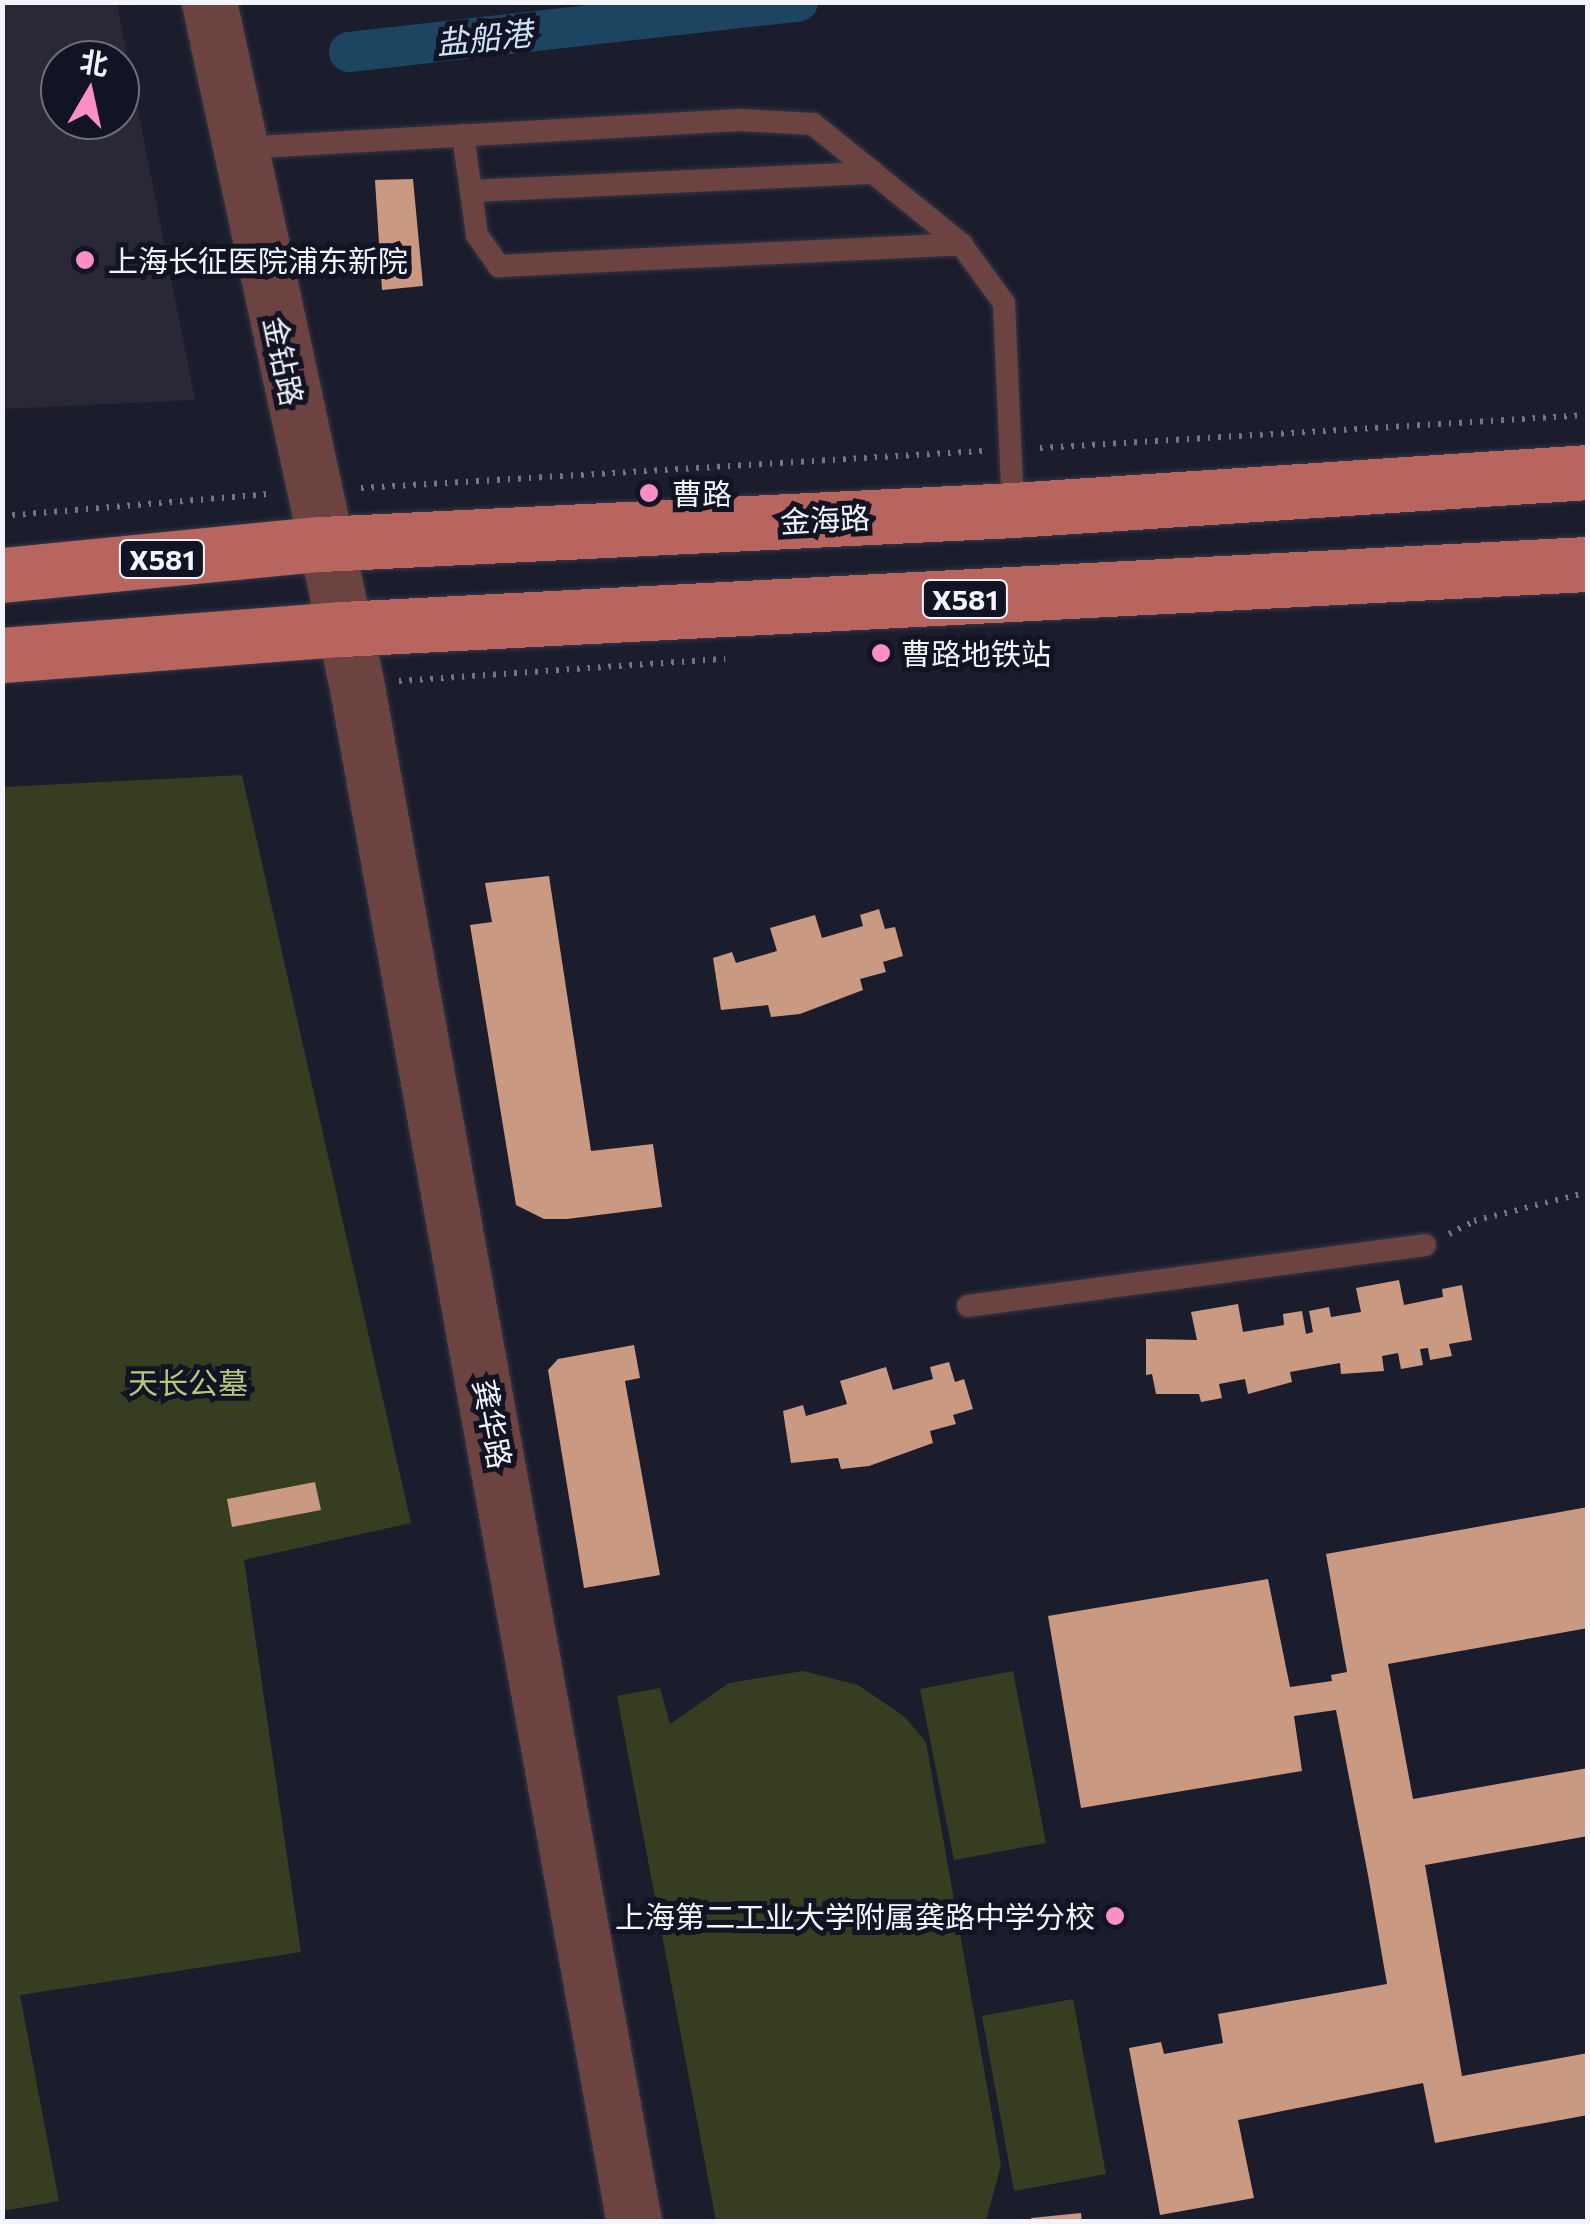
<!DOCTYPE html>
<meta charset="utf-8">
<style>
body{margin:0}
#map{position:relative;width:1590px;height:2224px;overflow:hidden;background:#1b1d2d;font-family:Commissioner,"Noto Sans SC",sans-serif}
div>[style]{position:absolute}
[style*='--x']{left:calc(var(--x)*1px);top:calc(var(--y)*1px);width:calc(var(--w)*1px);rotate:calc(var(--a)*1deg)}
.medical>*{inset:0;background:#2a2737}
.green>*{inset:0;background:#363d20}
.canal>*{height:40px;margin:-20px;padding:0 20px;transform-origin:20px;border-radius:20px;background:#1d4562}
.building>*{inset:0;background:#ca9982}
.path>*{height:6px;margin-top:-3px;transform-origin:0;background:repeating-linear-gradient(90deg,#737582 0 2.5px,transparent 0 10.5px)}
.roads{filter:drop-shadow(0 0 2px #353746) drop-shadow(0 0 2px #353746)}
.service>*{height:22px;margin:-11px;padding:0 11px;transform-origin:11px;border-radius:11px;background:#6c4340}
.tertiary>*{height:55px;margin:-27.5px;padding:0 27.5px;transform-origin:27.5px;border-radius:27.5px;background:#6c4340}
.primary>*{height:55px;margin:-27.5px;padding:0 27.5px;transform-origin:27.5px;border-radius:27.5px;background:#b86560}
.dots>*{width:28px;height:28px;translate:-50% -50%;box-sizing:border-box;border:5px solid #121423;border-radius:50%}
span{translate:-50% -50%;white-space:nowrap;text-align:center;line-height:1.15;-webkit-text-stroke:10px #121423;paint-order:stroke}
.shield-label span{padding:2px 8px;background:#121423;border:2px solid;border-radius:8px;-webkit-text-stroke-width:0}
.shield-label{font-size:28px;color:#f3f4fd;font-weight:700}
.poi-label{font-size:30px;color:#f3f4fd}
.left{translate:0 -50%;text-align:left}
.right{translate:-100% -50%;text-align:right}
.street-label{font-size:30px;color:#f3f4fd}
.park-label{font-size:30px;color:#b6c77f}
.water-label{font-size:32px;color:#cae3f8;font-style:italic}
.frame{position:absolute;inset:0;border:5px solid #f3f4fd;pointer-events:none}
.north{position:absolute;left:40px;top:40px;width:100px;height:100px;box-sizing:border-box;background:#121423;border:2px solid #6c6e7a;border-radius:50%;rotate:9deg;font-size:28px;font-weight:700;line-height:40px;text-align:center;color:#f3f4fd}
.north::after{content:'';display:block;margin:auto;width:35px;height:45px;background:#fb8fc6;clip-path:polygon(50% 0,100% 100%,50% 72%,0 100%)}
</style>
<div id="map">
<div class="medical">
<i style="clip-path:polygon(evenodd,2px 3px,117px 3px,195px 400px,3px 409px,2px 3px,60px 60px,120px 60px,120px 120px,60px 120px,60px 60px)"></i>
</div>
<div class="green">
<i style="clip-path:polygon(242px 775px,411px 1523px,244px 1560px,301px 1952px,20px 1995px,59px 2201px,3px 2211px,2px 787px)"></i>
<i style="clip-path:polygon(803px 1671px,858px 1685px,905px 1717px,926px 1742px,1001px 2165px,986px 2221px,716px 2221px,617px 1696px,660px 1688px,670px 1724px,729px 1683px)"></i>
<i style="clip-path:polygon(1013px 1671px,1046px 1843px,954px 1860px,920px 1689px)"></i>
<i style="clip-path:polygon(1073px 1999px,1106px 2174px,1014px 2191px,982px 2016px)"></i>
</div>
<div class="canal">
<i style="--x:349;--y:52;--w:452;--a:-6.4"></i>
</div>
<div class="building">
<i style="clip-path:polygon(413px 179px,423px 286px,382px 290px,375px 180px)"></i>
<i style="clip-path:polygon(549px 876px,591px 1151px,653px 1144px,662px 1207px,567px 1219px,544px 1219px,516px 1205px,470px 925px,492px 922px,485px 883px)"></i>
<i style="clip-path:polygon(879px 909px,885px 929px,895px 927px,903px 956px,883px 962px,886px 972px,860px 979px,863px 990px,800px 1014px,771px 1017px,768px 1005px,721px 1010px,713px 958px,732px 952px,736px 963px,777px 951px,770px 928px,815px 915px,822px 938px,863px 926px,860px 915px)"></i>
<i style="clip-path:polygon(1399px 1280px,1404px 1305px,1443px 1297px,1442px 1289px,1462px 1285px,1472px 1340px,1449px 1344px,1452px 1356px,1430px 1360px,1428px 1348px,1420px 1349px,1423px 1365px,1401px 1369px,1398px 1353px,1382px 1356px,1384px 1371px,1341px 1374px,1340px 1363px,1290px 1372px,1292px 1382px,1248px 1394px,1245px 1379px,1219px 1384px,1222px 1398px,1201px 1402px,1199px 1394px,1156px 1394px,1152px 1374px,1146px 1375px,1146px 1339px,1197px 1340px,1191px 1312px,1238px 1304px,1243px 1332px,1284px 1325px,1283px 1314px,1302px 1311px,1306px 1334px,1313px 1332px,1309px 1311px,1329px 1307px,1331px 1317px,1361px 1312px,1356px 1288px)"></i>
<i style="clip-path:polygon(634px 1345px,640px 1378px,625px 1381px,660px 1575px,584px 1588px,548px 1370px,558px 1359px)"></i>
<i style="clip-path:polygon(949px 1362px,955px 1382px,964px 1379px,973px 1409px,953px 1415px,956px 1424px,930px 1431px,933px 1443px,869px 1466px,841px 1469px,838px 1458px,791px 1463px,783px 1411px,803px 1405px,806px 1416px,847px 1404px,840px 1381px,886px 1367px,893px 1390px,933px 1379px,930px 1367px)"></i>
<i style="clip-path:polygon(315px 1482px,321px 1510px,232px 1527px,227px 1499px)"></i>
<i style="clip-path:polygon(1588px 1507px,1588px 1628px,1388px 1664px,1413px 1799px,1588px 1768px,1588px 1836px,1425px 1865px,1462px 2076px,1588px 2053px,1588px 2115px,1435px 2143px,1423px 2083px,1238px 2120px,1254px 2198px,1160px 2215px,1129px 2048px,1161px 2042px,1164px 2054px,1223px 2043px,1218px 2014px,1387px 1984px,1368px 1875px,1336px 1710px,1294px 1716px,1302px 1771px,1081px 1808px,1048px 1616px,1268px 1579px,1290px 1687px,1332px 1681px,1331px 1675px,1347px 1672px,1326px 1554px)"></i>
<i style="clip-path:polygon(1081px 2213px,1082px 2222px,1031px 2222px,1031px 2218px)"></i>
</div>
<div class="path">
<i style="--x:1040;--y:448;--w:549;--a:-3.45"></i>
<i style="--x:361;--y:488;--w:622;--a:-3.41"></i>
<i style="--x:2;--y:516;--w:268;--a:-4.7"></i>
<i style="--x:399;--y:681;--w:327;--a:-3.9"></i>
<i style="--x:1449;--y:1234;--w:28;--a:-27"></i>
<i style="--x:1474;--y:1221;--w:118;--a:-14.3"></i>
</div>
<div class="roads">
<div class="service">
<i style="--x:463;--y:135;--w:101;--a:82"></i>
<i style="--x:477;--y:235;--w:38;--a:55"></i>
<i style="--x:499;--y:266;--w:463;--a:-2.7"></i>
<i style="--x:240;--y:148;--w:501;--a:-3.21"></i>
<i style="--x:740;--y:120;--w:73;--a:3.1"></i>
<i style="--x:813;--y:124;--w:191;--a:39"></i>
<i style="--x:961;--y:244;--w:73;--a:53.9"></i>
<i style="--x:1004;--y:303;--w:207;--a:87.5"></i>
<i style="--x:471;--y:191;--w:403;--a:-2.6"></i>
<i style="--x:968;--y:1306;--w:461;--a:-7.6"></i>
</div>
<div class="tertiary">
<i style="--x:209;--y:2;--w:696;--a:77.8"></i>
<i style="--x:356;--y:682;--w:1565;--a:79.77"></i>
</div>
<div class="primary">
<i style="--x:2;--y:575;--w:321;--a:-5.6"></i>
<i style="--x:321;--y:544;--w:693;--a:-2.81"></i>
<i style="--x:1013;--y:510;--w:576;--a:-3.78"></i>
<i style="--x:2;--y:655;--w:341;--a:-4.4"></i>
<i style="--x:342;--y:629;--w:1248;--a:-2.99"></i>
</div>
</div>
<div class="dots">
<i style="left:85px;top:260px;background:#fb8fc6"></i>
<i style="left:649px;top:493px;background:#fb8fc6"></i>
<i style="left:881px;top:653px;background:#fb8fc6"></i>
<i style="left:1115px;top:1916px;background:#fb8fc6"></i>
</div>
<div class="shield-label">
<span style="left:162px;top:559px">X581</span>
<span style="left:965px;top:599px">X581</span>
</div>
<div class="poi-label">
<span class="left" style="left:108px;top:260px">上海长征医院浦东新院</span>
<span class="left" style="left:672px;top:493px">曹路</span>
<span class="left" style="left:901px;top:653px">曹路地铁站</span>
<span class="right" style="left:1095px;top:1916px">上海第二工业大学附属龚路中学分校</span>
</div>
<div class="street-label">
<span style="left:284px;top:361px;rotate:78deg">金钻路</span>
<span style="left:825px;top:519px;rotate:-3deg">金海路</span>
<span style="left:493px;top:1424px;rotate:79deg">龚华路</span>
</div>
<div class="park-label">
<span style="left:188px;top:1382px">天长公墓</span>
</div>
<div class="water-label">
<span style="left:484px;top:37px;rotate:-6deg">盐船港</span>
</div>
<div class="frame"></div>
<div class="north">北</div>
</div>
